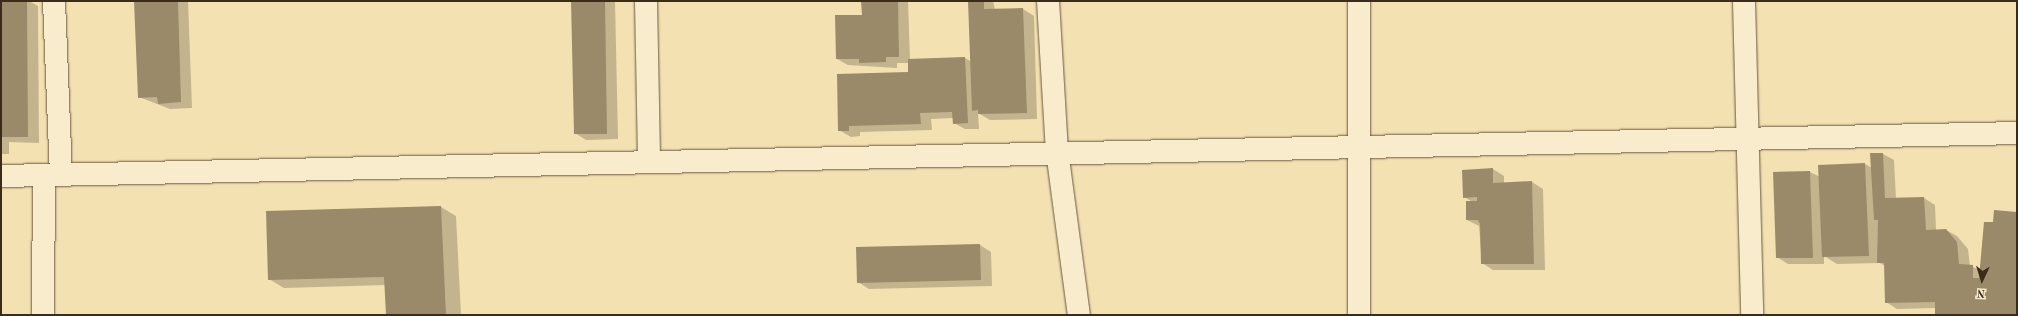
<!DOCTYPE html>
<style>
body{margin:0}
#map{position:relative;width:2018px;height:316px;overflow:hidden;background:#f4e1b2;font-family:"Old Standard TT",serif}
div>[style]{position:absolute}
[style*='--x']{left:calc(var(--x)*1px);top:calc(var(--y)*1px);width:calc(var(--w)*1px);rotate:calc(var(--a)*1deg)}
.shadow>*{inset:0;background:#0003}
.building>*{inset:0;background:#9b8a69}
.roads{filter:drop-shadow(0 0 1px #695840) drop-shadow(0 0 1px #695840)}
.minor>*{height:22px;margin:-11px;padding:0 11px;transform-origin:11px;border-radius:11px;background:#f8eccd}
span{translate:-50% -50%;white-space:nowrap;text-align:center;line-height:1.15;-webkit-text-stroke:3.5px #f8eccd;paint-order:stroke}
.frame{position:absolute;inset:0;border:2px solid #3b2b1a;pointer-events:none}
.north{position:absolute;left:1962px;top:260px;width:40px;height:40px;-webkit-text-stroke:3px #f8eccd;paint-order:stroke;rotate:184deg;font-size:11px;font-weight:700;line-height:16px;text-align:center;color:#3b2b1a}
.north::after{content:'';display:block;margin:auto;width:14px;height:18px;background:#3b2b1a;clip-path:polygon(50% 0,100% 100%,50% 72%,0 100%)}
</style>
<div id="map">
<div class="shadow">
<i style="clip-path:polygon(1px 1px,29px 1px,38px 6px,39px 143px,9px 142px,9px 154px,1px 154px)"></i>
<i style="clip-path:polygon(135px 1px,188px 1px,192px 108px,170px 109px,139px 97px)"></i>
<i style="clip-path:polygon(572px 1px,615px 1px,618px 139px,586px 140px,575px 133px)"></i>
<i style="clip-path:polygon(862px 1px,908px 1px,910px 60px,965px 58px,972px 62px,969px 1px,993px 1px,995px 10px,1023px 9px,1034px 16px,1037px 119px,990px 120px,978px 113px,979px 129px,965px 129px,954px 123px,954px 118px,931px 119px,932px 130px,860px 132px,860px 136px,851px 137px,839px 130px,909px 73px,909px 63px,897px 63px,897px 68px,848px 65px,837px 59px,863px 16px)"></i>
<i style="clip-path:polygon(1883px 154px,1894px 160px,1896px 199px,1924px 198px,1935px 205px,1936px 230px,1946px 230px,1957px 236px,1968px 249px,1970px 266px,1981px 270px,1994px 223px,2017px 213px,2017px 315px,1936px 315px,1936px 308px,1897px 309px,1886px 302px,1885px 266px,1880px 263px,1837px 264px,1824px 256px,1824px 264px,1788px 264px,1777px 257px,1774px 173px,1810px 172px,1820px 177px,1865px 164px,1872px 168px)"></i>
<i style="clip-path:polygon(1493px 169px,1504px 176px,1504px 183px,1532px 182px,1543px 189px,1545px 270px,1493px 270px,1482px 263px,1479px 226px,1467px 220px,1473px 202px,1464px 197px)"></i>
<i style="clip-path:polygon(441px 207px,456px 216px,461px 315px,387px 315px,385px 285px,284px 288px,269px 279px)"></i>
<i style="clip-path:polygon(980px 245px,991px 252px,992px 286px,869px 289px,858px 282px)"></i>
</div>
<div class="building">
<i style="clip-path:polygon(1px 1px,27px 1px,28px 137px,1px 137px)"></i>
<i style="clip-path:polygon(134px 1px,178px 1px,181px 102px,158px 104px,157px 97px,138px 98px)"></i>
<i style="clip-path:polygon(571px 1px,605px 1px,607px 134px,574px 134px)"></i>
<i style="clip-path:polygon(861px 1px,898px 1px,899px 57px,886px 57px,886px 62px,859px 63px,859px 59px,836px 59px,835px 15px,862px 15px)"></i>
<i style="clip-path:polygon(968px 1px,984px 1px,984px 9px,1023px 8px,1027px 113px,978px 114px,978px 110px,972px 111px)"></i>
<i style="clip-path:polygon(965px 57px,968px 123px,953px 124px,952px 112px,920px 113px,921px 124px,849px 126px,849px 131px,838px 131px,837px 74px,908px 72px,908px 59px)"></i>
<i style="clip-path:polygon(1870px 153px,1883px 153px,1885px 198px,1924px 197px,1926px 230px,1946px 229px,1957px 242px,1959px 264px,1973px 265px,1973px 278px,1979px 278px,1984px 222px,1993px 222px,1994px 210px,2017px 212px,2017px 315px,1935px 315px,1935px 302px,1885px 303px,1884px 263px,1877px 263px,1878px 220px,1874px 220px)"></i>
<i style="clip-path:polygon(1865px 163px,1869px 256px,1822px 257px,1818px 165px)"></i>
<i style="clip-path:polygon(1493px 168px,1493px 183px,1532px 181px,1534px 264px,1481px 264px,1480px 224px,1478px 220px,1466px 220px,1466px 201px,1477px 201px,1477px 197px,1463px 198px,1462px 170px)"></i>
<i style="clip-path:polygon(1810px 171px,1813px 258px,1776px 258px,1773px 172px)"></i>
<i style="clip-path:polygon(441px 206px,446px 315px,386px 315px,384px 277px,268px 280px,266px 211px)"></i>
<i style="clip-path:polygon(980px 244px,981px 280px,857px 283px,856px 247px)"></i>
</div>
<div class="roads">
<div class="minor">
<i style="--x:54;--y:1;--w:174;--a:87.7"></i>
<i style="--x:646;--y:1;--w:160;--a:88.9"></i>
<i style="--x:1048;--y:1;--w:150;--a:86.6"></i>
<i style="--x:1057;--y:151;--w:165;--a:82.4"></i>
<i style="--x:1359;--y:1;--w:314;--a:90"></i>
<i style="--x:1744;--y:1;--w:314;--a:88.5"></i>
<i style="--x:1;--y:176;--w:2016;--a:-1.22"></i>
<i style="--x:43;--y:315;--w:140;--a:-89.6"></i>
</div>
</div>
<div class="frame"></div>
<div class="north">N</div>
</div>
